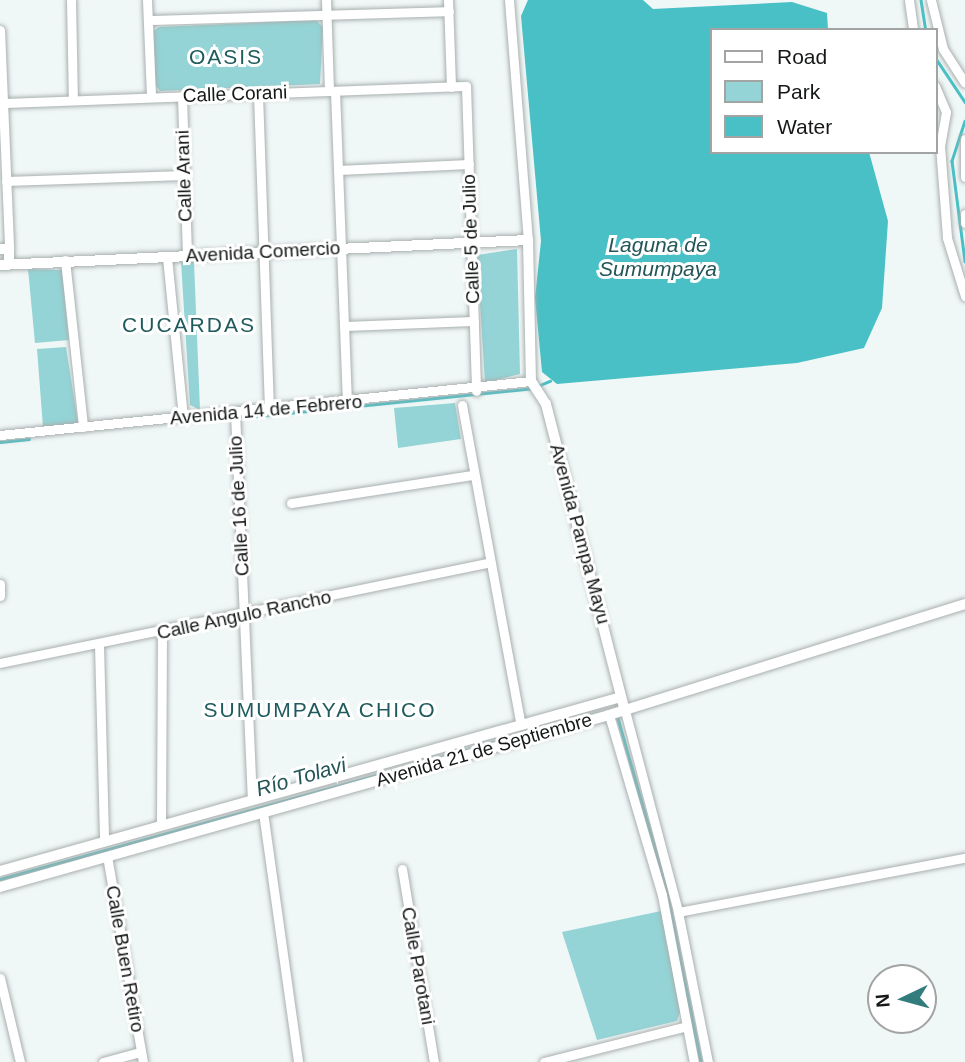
<!DOCTYPE html>
<meta charset="utf-8">
<style>
body{margin:0}
#map{position:relative;width:965px;height:1062px;overflow:hidden;background:#f0f7f7;font-family:Helvetica,sans-serif}
div>[style]{position:absolute}
[style*='--x']{left:calc(var(--x)*1px);top:calc(var(--y)*1px);width:calc(var(--w)*1px);rotate:calc(var(--a)*1deg)}
.green>*{inset:0;background:#94d4d6}
.water>*{inset:0;background:#49c0c5}
.stream>*{height:2.5px;margin:-1.25px;padding:0 1.25px;transform-origin:1.25px;border-radius:1.25px;background:#49c0c5}
.roads{filter:drop-shadow(0 0 2px #a9afaf) drop-shadow(0 0 2px #a9afaf)}
.minor>*{height:9px;margin:-4.5px;padding:0 4.5px;transform-origin:4.5px;border-radius:4.5px;background:#fff}
.tertiary>*{height:10px;margin:-5px;padding:0 5px;transform-origin:5px;border-radius:5px;background:#fff}
span{translate:-50% -50%;white-space:nowrap;text-align:center;line-height:1.15;-webkit-text-stroke:6px #fff;paint-order:stroke}
.street-label{font-size:19px;color:#161818}
.neighbourhood-label{font-size:21px;color:#1f5a5c;letter-spacing:2px}
.water-label{font-size:21px;color:#245658;font-style:italic}
.legend{position:absolute;left:710px;top:28px;width:228px;height:126px;box-sizing:border-box;background:#fff;border:2px solid #a2a3a3;margin:0;padding:9px 12px;list-style:none;font-size:21px;color:#161818}
.legend li{display:flex;align-items:center;gap:14px;height:35px}
.legend b{width:35px;border:2px solid #a2a3a3}
.north{position:absolute;left:867px;top:964px;width:70px;height:70px;box-sizing:border-box;background:#fff;border:2px solid #a2a3a3;border-radius:50%;rotate:265deg;font-size:19px;font-weight:700;line-height:28px;text-align:center;color:#161818}
.north::after{content:'';display:block;margin:auto;width:24px;height:32px;background:#327c7e;clip-path:polygon(50% 0,100% 100%,50% 72%,0 100%)}
</style>
<div id="map">
<div class="green">
<i style="clip-path:polygon(316px 20px,323px 27px,320px 84px,160px 91px,155px 85px,153px 31px,159px 27px)"></i>
<i style="clip-path:polygon(517px 249px,520px 374px,485px 383px,477px 255px)"></i>
<i style="clip-path:polygon(181px 262px,194px 262px,200px 410px,190px 405px)"></i>
<i style="clip-path:polygon(28px 269px,62px 270px,69px 340px,35px 343px)"></i>
<i style="clip-path:polygon(66px 347px,78px 423px,43px 427px,37px 349px)"></i>
<i style="clip-path:polygon(455px 403px,461px 439px,398px 448px,394px 408px)"></i>
<i style="clip-path:polygon(661px 911px,681px 1009px,677px 1021px,597px 1040px,562px 932px)"></i>
</div>
<div class="water">
<i style="clip-path:polygon(643px 0,653px 9px,792px 2px,827px 13px,828px 30px,711px 30px,711px 152px,869px 152px,888px 221px,882px 308px,864px 348px,797px 363px,557px 384px,542px 372px,535px 298px,541px 241px,521px 16px,528px 0)"></i>
</div>
<div class="stream">
<i style="--x:921;--y:0;--w:30;--a:81"></i>
<i style="--x:935;--y:57;--w:54;--a:56.3"></i>
<i style="--x:965;--y:121;--w:42;--a:108"></i>
<i style="--x:952;--y:161;--w:101;--a:82.6"></i>
<i style="--x:538;--y:386;--w:13;--a:-23"></i>
<i style="--x:239;--y:418;--w:295;--a:-5.8"></i>
<i style="--x:208;--y:421;--w:25;--a:-7"></i>
<i style="--x:0;--y:442;--w:29;--a:-6"></i>
<i style="--x:618;--y:718;--w:177;--a:74.2"></i>
<i style="--x:666;--y:888;--w:177;--a:78.6"></i>
<i style="--x:0;--y:879;--w:632;--a:-15.42"></i>
</div>
<div class="roads">
<div class="minor">
<i style="--x:71;--y:0;--w:100;--a:88.9"></i>
<i style="--x:147;--y:0;--w:97;--a:87.6"></i>
<i style="--x:326;--y:0;--w:91;--a:88.1"></i>
<i style="--x:448;--y:0;--w:87;--a:88"></i>
<i style="--x:509;--y:0;--w:241;--a:85.5"></i>
<i style="--x:909;--y:0;--w:30;--a:82"></i>
<i style="--x:931;--y:0;--w:50;--a:76.2"></i>
<i style="--x:943;--y:49;--w:40;--a:57.1"></i>
<i style="--x:148;--y:20;--w:301;--a:-1.7"></i>
<i style="--x:0;--y:30;--w:219;--a:87.6"></i>
<i style="--x:935;--y:86;--w:28;--a:67"></i>
<i style="--x:946;--y:112;--w:35;--a:100"></i>
<i style="--x:940;--y:146;--w:92;--a:85.6"></i>
<i style="--x:947;--y:238;--w:61;--a:72.8"></i>
<i style="--x:335;--y:91;--w:312;--a:87.8"></i>
<i style="--x:258;--y:94;--w:316;--a:88"></i>
<i style="--x:182;--y:96;--w:160;--a:88.2"></i>
<i style="--x:3;--y:103;--w:463;--a:-2.1"></i>
<i style="--x:466;--y:86;--w:305;--a:88.1"></i>
<i style="--x:965;--y:139;--w:38;--a:90"></i>
<i style="--x:338;--y:170;--w:131;--a:-2.6"></i>
<i style="--x:6;--y:181;--w:178;--a:-1.9"></i>
<i style="--x:965;--y:214;--w:9;--a:90"></i>
<i style="--x:167;--y:257;--w:161;--a:84.3"></i>
<i style="--x:65;--y:260;--w:168;--a:83.8"></i>
<i style="--x:344;--y:326;--w:130;--a:-2.2"></i>
<i style="--x:462;--y:405;--w:325;--a:79.6"></i>
<i style="--x:235;--y:412;--w:386;--a:87.5"></i>
<i style="--x:0;--y:435;--w:534;--a:-5.81"></i>
<i style="--x:291;--y:503;--w:182;--a:-8.8"></i>
<i style="--x:0;--y:584;--w:12;--a:90"></i>
<i style="--x:99;--y:645;--w:195;--a:88.5"></i>
<i style="--x:0;--y:663;--w:498;--a:-11.6"></i>
<i style="--x:624;--y:707;--w:212;--a:75.2"></i>
<i style="--x:678;--y:912;--w:153;--a:78.7"></i>
<i style="--x:609;--y:715;--w:188;--a:73.6"></i>
<i style="--x:662;--y:895;--w:170;--a:79.2"></i>
<i style="--x:263;--y:812;--w:252;--a:82"></i>
<i style="--x:161;--y:824;--w:191;--a:-89.7"></i>
<i style="--x:107;--y:856;--w:209;--a:80.1"></i>
<i style="--x:402;--y:869;--w:196;--a:80.6"></i>
<i style="--x:678;--y:912;--w:292;--a:-10.7"></i>
<i style="--x:0;--y:978;--w:86;--a:76.6"></i>
<i style="--x:103;--y:1062;--w:39;--a:-15"></i>
<i style="--x:544;--y:1062;--w:147;--a:-14.1"></i>
</div>
<div class="tertiary">
<i style="--x:0;--y:249;--w:9;--a:0"></i>
<i style="--x:9;--y:249;--w:12;--a:90"></i>
<i style="--x:0;--y:265;--w:529;--a:-2.71"></i>
<i style="--x:528;--y:240;--w:141;--a:88.8"></i>
<i style="--x:531;--y:381;--w:27;--a:57"></i>
<i style="--x:546;--y:404;--w:313;--a:75.6"></i>
<i style="--x:0;--y:871;--w:645;--a:-15.65"></i>
<i style="--x:0;--y:887;--w:633;--a:-15.77"></i>
<i style="--x:609;--y:715;--w:373;--a:-17.3"></i>
</div>
</div>
<div class="street-label">
<span style="left:235px;top:94px;rotate:-2deg">Calle Corani</span>
<span style="left:184px;top:176px;rotate:-92deg">Calle Arani</span>
<span style="left:471px;top:239px;rotate:-92deg">Calle 5 de Julio</span>
<span style="left:263px;top:252px;rotate:-3deg">Avenida Comercio</span>
<span style="left:266px;top:410px;rotate:-5deg">Avenida 14 de Febrero</span>
<span style="left:239px;top:506px;rotate:-93deg">Calle 16 de Julio</span>
<span style="left:580px;top:534px;rotate:75deg">Avenida Pampa Mayu</span>
<span style="left:244px;top:615px;rotate:-12deg">Calle Angulo Rancho</span>
<span style="left:484px;top:750px;rotate:-16deg">Avenida 21 de Septiembre</span>
<span style="left:125px;top:959px;rotate:80deg">Calle Buen Retiro</span>
<span style="left:418px;top:966px;rotate:80deg">Calle Parotani</span>
</div>
<div class="neighbourhood-label">
<span style="left:226px;top:57px">OASIS</span>
<span style="left:189px;top:325px">CUCARDAS</span>
<span style="left:320px;top:710px">SUMUMPAYA CHICO</span>
</div>
<div class="water-label">
<span style="left:658px;top:257px">Laguna de<br>Sumumpaya</span>
<span style="left:301px;top:777px;rotate:-16deg">Río Tolavi</span>
</div>
<ul class="legend">
<li><b style="height:9px;background:#fff"></b>Road</li>
<li><b style="height:19px;background:#94d4d6"></b>Park</li>
<li><b style="height:19px;background:#49c0c5"></b>Water</li>
</ul>
<div class="north">N</div>
</div>
